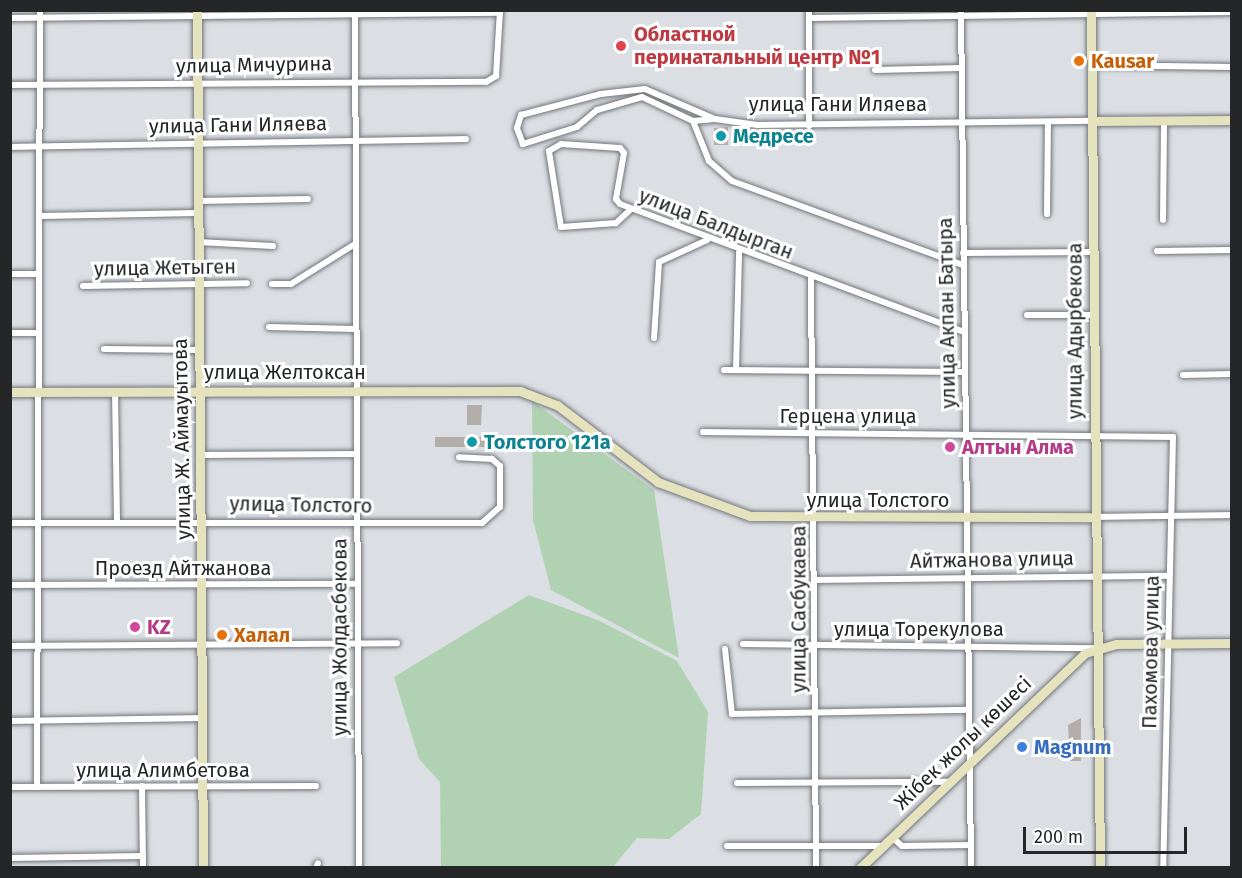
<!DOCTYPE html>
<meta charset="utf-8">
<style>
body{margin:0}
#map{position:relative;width:1242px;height:878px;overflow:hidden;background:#dbdfe4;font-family:"Fira Sans",sans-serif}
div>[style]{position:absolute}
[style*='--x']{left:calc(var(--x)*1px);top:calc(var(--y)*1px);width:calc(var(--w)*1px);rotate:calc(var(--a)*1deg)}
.green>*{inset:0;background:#b0d2b3}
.building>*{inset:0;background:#b3aeaa}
.roads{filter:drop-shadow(0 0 2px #73767b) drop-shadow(0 0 2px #73767b)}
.street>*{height:6px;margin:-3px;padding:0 3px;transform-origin:3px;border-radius:3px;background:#fff}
.secondary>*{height:9px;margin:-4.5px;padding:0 4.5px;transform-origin:4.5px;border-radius:4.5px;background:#e5e3bd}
.dots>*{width:16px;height:16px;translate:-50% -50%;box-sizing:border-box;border:3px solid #fff;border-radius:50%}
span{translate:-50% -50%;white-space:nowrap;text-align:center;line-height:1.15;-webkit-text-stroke:6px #fff;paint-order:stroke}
.health-label{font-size:20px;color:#be3a42;font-weight:700}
.left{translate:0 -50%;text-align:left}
.food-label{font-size:20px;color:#c56008;font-weight:700}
.street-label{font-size:20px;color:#242628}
.culture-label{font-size:20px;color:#0d838f;font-weight:700}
.hotel-label{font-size:20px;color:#b23c85;font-weight:700}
.shop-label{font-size:20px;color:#366cbe;font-weight:700}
.frame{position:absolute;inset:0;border:12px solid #242628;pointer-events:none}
.scale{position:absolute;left:1023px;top:827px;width:164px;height:27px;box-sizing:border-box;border:3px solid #242628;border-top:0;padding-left:8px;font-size:18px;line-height:21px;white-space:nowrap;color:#242628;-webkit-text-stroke:4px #fff;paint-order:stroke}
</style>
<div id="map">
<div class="green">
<i style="clip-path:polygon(532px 401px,654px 490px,679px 658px,551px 590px,533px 520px)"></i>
<i style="clip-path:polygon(529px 595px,600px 621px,677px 661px,708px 712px,701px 814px,669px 839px,637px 838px,613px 867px,441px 867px,440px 782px,419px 759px,394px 677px)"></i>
</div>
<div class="building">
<i style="clip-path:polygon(728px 127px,728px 145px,714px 145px,714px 128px)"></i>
<i style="clip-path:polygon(467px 405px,482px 405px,481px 425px,467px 425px)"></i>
<i style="clip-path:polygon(435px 437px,509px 437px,509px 447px,435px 447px)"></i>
<i style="clip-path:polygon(1081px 718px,1081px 761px,1070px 761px,1068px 725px)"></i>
</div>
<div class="roads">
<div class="street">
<i style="--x:355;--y:10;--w:858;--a:89.73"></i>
<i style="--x:961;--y:10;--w:858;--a:89.33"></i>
<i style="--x:10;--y:18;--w:490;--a:-0.6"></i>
<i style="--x:809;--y:18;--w:423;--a:-0.8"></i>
<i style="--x:1091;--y:65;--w:141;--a:0.8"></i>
<i style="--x:875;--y:70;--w:86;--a:-1.3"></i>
<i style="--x:10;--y:85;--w:476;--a:-0.4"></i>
<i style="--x:486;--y:82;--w:12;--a:-31"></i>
<i style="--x:496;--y:76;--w:66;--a:-86.5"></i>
<i style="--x:715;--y:119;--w:22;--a:175"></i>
<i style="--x:693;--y:121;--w:56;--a:-154.8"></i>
<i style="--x:642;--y:97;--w:47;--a:163.9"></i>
<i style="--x:597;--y:110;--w:26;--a:140"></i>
<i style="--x:577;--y:127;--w:57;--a:162.5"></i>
<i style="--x:523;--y:144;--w:17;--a:-111"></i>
<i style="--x:517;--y:128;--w:14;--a:-73"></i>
<i style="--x:521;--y:115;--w:83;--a:-14.7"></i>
<i style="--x:601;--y:94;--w:44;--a:-6.5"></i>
<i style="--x:645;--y:89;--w:76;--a:23.2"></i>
<i style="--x:715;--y:119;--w:43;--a:7.9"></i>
<i style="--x:758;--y:125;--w:335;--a:-0.7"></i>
<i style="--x:693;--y:121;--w:43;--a:68.2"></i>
<i style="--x:709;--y:161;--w:30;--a:41"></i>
<i style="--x:732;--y:181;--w:246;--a:20"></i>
<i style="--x:809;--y:126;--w:116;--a:-90"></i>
<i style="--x:10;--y:147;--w:456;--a:-1"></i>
<i style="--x:197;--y:201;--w:111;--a:-1"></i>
<i style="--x:631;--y:209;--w:21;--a:137"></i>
<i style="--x:616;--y:223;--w:55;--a:175.8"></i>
<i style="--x:561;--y:227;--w:77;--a:-99"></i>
<i style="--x:549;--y:151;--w:14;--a:-30"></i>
<i style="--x:561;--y:144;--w:59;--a:3.9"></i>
<i style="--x:620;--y:148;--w:6;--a:51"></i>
<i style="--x:624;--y:153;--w:47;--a:99.9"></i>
<i style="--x:616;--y:199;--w:6;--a:51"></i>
<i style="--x:620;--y:204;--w:367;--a:20.4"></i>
<i style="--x:1047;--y:214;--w:92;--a:-89.4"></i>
<i style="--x:41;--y:216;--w:156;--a:-1.1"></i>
<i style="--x:1163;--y:220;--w:99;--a:-89.4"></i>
<i style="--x:198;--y:242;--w:75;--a:3.1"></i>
<i style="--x:1157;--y:251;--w:75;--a:-0.8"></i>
<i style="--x:963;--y:253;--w:130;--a:-0.4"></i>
<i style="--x:10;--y:274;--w:27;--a:0"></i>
<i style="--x:811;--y:278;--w:590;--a:89.51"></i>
<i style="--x:272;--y:284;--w:19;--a:0"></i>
<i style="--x:291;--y:284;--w:75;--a:-32"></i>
<i style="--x:83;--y:286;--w:164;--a:-1"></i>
<i style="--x:1027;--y:315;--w:66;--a:0"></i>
<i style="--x:269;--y:327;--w:86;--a:1.3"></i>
<i style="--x:10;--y:333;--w:26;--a:0"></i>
<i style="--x:654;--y:338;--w:76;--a:-86.2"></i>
<i style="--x:659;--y:262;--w:53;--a:-24.6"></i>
<i style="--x:104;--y:349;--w:95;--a:0.6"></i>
<i style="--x:724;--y:370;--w:240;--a:0.5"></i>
<i style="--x:736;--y:370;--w:118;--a:-88.5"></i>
<i style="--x:1183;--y:375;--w:49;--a:-1.2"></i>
<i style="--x:115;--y:392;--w:128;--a:89.1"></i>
<i style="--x:703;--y:432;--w:470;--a:0.6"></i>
<i style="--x:1173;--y:437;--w:431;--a:91.3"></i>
<i style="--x:200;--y:455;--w:156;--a:-0.4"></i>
<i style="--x:1093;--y:517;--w:139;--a:-0.8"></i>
<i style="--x:10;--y:523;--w:472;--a:0"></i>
<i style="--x:482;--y:523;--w:24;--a:-42"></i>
<i style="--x:500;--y:507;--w:41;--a:-90"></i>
<i style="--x:500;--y:466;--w:11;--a:-139"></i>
<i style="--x:492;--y:459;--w:33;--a:-177"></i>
<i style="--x:816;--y:580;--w:352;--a:-0.7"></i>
<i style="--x:10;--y:585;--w:345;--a:-0.2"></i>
<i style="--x:743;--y:644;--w:351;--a:0.7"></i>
<i style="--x:10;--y:646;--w:387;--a:-0.4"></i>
<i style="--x:725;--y:649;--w:65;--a:83.9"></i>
<i style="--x:732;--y:714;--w:236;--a:-1"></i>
<i style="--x:10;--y:721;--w:193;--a:-0.9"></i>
<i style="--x:737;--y:783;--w:212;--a:-0.3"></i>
<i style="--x:142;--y:786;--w:82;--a:89.3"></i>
<i style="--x:10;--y:787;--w:306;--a:-0.2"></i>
<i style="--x:37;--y:787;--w:777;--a:-89.78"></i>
<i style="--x:892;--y:837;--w:13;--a:42"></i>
<i style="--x:902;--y:846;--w:69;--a:-0.8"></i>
<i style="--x:727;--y:846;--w:155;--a:0"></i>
<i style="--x:10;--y:858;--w:133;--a:-0.9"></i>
<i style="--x:316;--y:868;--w:5;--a:-68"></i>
</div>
<div class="secondary">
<i style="--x:197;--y:10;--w:858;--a:89.6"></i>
<i style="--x:1091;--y:10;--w:858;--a:89.4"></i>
<i style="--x:1093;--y:121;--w:139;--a:-0.4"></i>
<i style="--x:10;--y:392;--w:510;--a:-0.11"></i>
<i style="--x:520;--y:391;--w:40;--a:21"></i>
<i style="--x:557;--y:405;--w:127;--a:37.3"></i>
<i style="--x:658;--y:482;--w:98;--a:20.3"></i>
<i style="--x:750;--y:516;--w:343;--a:0.2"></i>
<i style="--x:860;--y:868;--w:311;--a:-43.7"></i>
<i style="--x:1085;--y:653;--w:33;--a:-16"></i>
<i style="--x:1117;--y:644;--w:115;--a:-0.5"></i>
</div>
</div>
<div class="dots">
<i style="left:621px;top:46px;background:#e0444e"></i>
<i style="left:1079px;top:61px;background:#e8710a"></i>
<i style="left:721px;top:136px;background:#0f9aa8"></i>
<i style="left:472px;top:442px;background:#0f9aa8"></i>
<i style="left:950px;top:447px;background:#d1479c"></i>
<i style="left:135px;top:627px;background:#d1479c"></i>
<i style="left:222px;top:635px;background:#e8710a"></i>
<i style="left:1022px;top:747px;background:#3f7fe0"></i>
</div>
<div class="health-label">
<span class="left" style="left:634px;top:46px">Областной<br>перинатальный центр №1</span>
</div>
<div class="food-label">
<span class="left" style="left:1091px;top:61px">Kausar</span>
<span class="left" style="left:234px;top:635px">Халал</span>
</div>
<div class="street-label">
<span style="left:254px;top:65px;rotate:-1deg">улица Мичурина</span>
<span style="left:838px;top:104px">улица Гани Иляева</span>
<span style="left:238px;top:125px;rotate:-1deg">улица Гани Иляева</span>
<span style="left:716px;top:224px;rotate:21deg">улица Балдырган</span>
<span style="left:165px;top:268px;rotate:-1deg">улица Жетыген</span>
<span style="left:947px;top:313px;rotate:-91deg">улица Акпан Батыра</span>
<span style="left:1075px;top:331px;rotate:-90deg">улица Адырбекова</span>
<span style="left:285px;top:372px">улица Желтоксан</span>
<span style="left:848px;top:416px">Герцена улица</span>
<span style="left:182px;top:439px;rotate:-91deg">улица Ж. Аймауытова</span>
<span style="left:878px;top:500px">улица Толстого</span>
<span style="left:301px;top:505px;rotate:1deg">улица Толстого</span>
<span style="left:992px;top:560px;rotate:-1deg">Айтжанова улица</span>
<span style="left:183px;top:568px">Проезд Айтжанова</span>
<span style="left:799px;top:609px;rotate:-90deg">улица Сасбукаева</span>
<span style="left:919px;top:629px">улица Торекулова</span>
<span style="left:340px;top:637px;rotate:-90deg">улица Жолдасбекова</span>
<span style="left:1151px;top:652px;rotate:-89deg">Пахомова улица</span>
<span style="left:963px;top:743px;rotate:-44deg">Жібек жолы көшесі</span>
<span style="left:163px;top:770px">улица Алимбетова</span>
</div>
<div class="culture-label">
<span class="left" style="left:733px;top:136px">Медресе</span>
<span class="left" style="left:484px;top:442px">Толстого 121а</span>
</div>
<div class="hotel-label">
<span class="left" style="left:962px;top:447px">Алтын Алма</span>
<span class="left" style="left:147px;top:627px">KZ</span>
</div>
<div class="shop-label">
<span class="left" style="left:1034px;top:747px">Magnum</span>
</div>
<div class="frame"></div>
<div class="scale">200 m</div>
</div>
